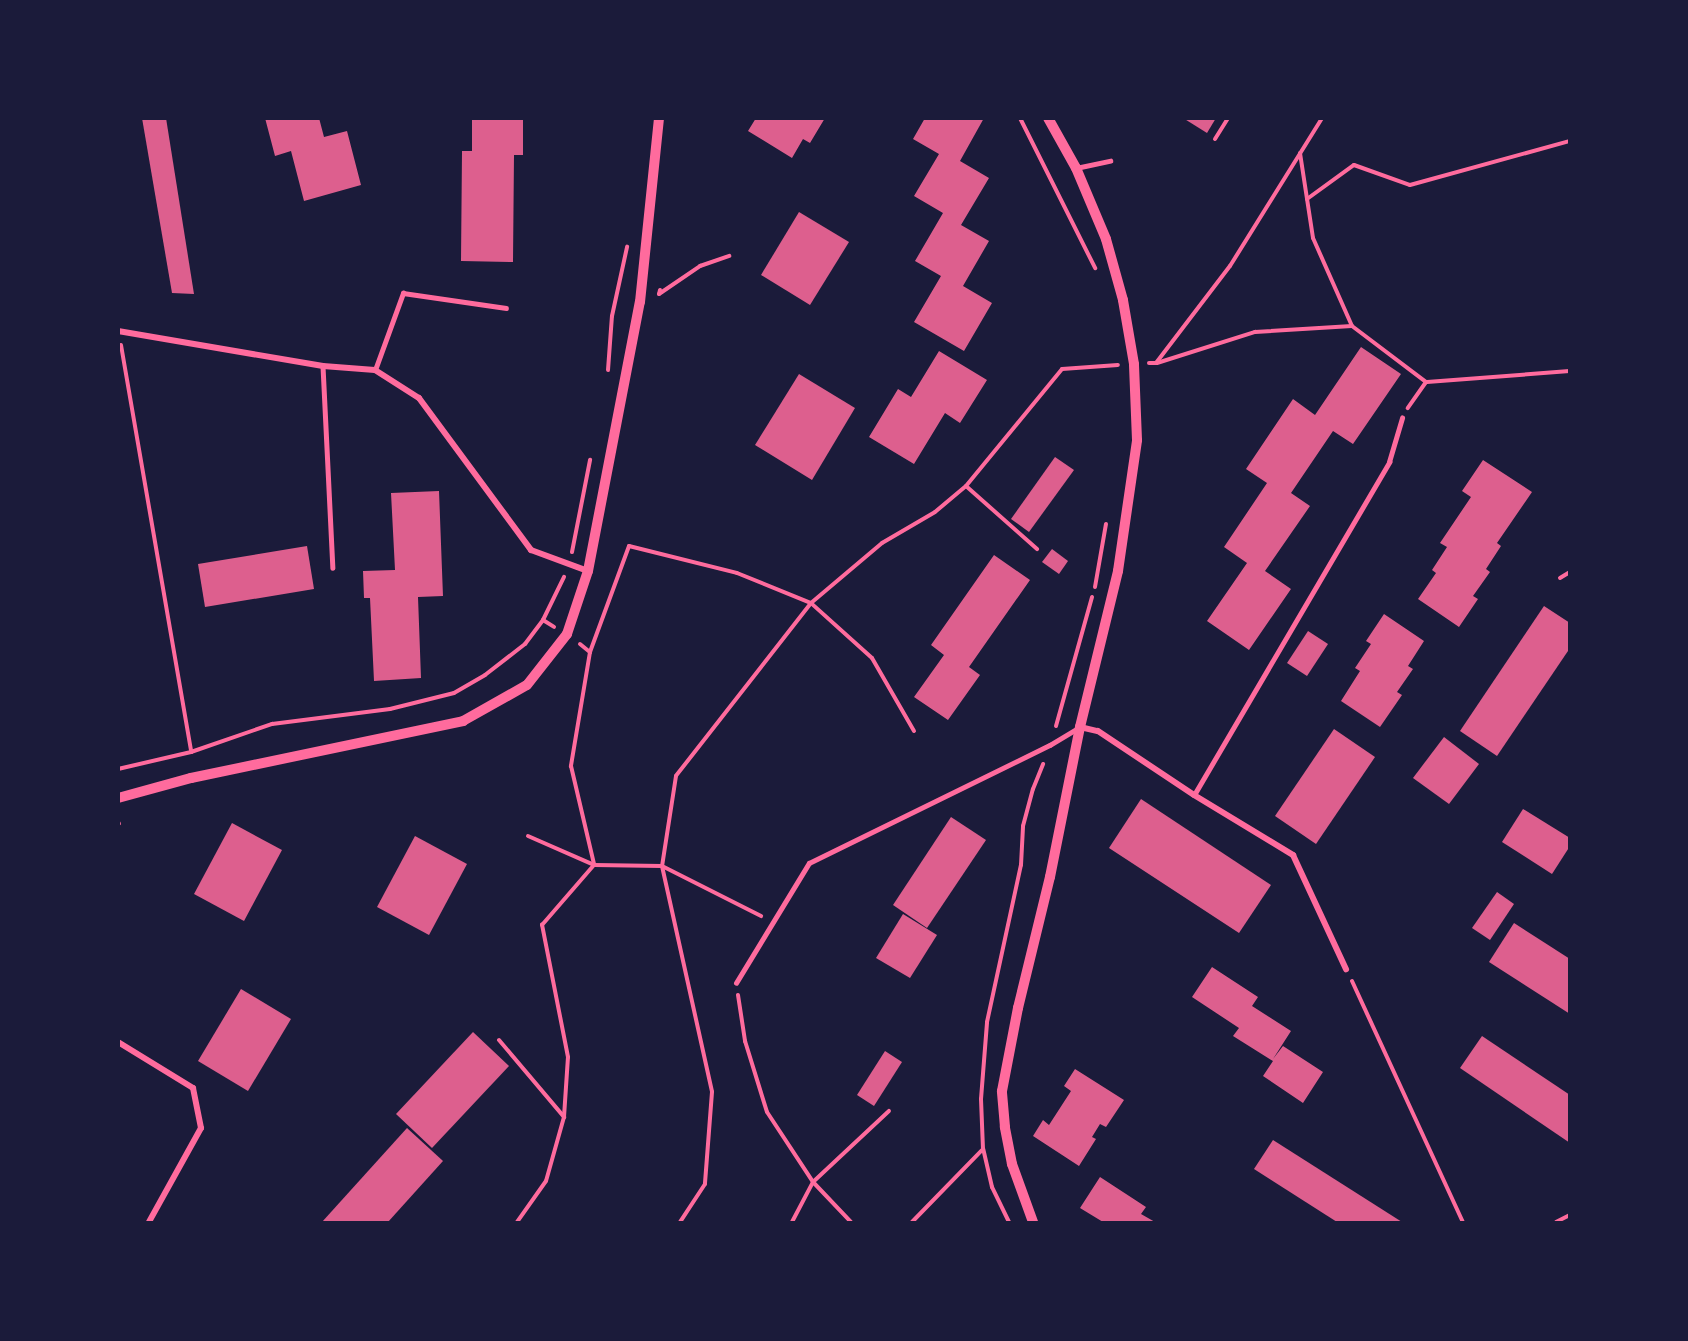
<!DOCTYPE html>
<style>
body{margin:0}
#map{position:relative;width:1688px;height:1341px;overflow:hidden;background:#1b1b3a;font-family:Overpass,sans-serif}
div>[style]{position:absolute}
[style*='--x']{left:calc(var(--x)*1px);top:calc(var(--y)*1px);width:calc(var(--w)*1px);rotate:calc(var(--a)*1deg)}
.building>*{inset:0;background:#dd5f8e}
.path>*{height:4px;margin:-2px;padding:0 2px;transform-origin:2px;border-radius:2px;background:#ff6b9d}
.service>*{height:4.5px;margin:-2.25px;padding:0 2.25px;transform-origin:2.25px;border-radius:2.25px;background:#ff6b9d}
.minor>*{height:6px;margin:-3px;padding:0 3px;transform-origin:3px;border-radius:3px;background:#ff6b9d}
.tertiary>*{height:10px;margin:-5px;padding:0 5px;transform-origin:5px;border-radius:5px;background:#ff6b9d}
span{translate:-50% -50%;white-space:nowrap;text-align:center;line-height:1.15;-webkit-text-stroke:4.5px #1b1b3a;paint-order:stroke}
.frame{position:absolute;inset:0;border:120px solid #1b1b3a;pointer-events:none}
</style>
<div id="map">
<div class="building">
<i style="clip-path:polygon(142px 118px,166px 118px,194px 294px,172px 293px)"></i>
<i style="clip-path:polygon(265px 118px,319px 118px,324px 137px,347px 131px,361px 185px,304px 201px,291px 151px,275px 156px)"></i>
<i style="clip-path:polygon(472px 118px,523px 118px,523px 155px,514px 155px,513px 262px,461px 261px,462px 151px,472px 151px)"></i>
<i style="clip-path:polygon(756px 118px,825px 118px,810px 143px,803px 139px,792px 158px,748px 131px)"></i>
<i style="clip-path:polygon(925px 118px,984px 118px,960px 161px,989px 178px,961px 225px,989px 241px,963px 286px,992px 303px,964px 351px,914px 322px,941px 276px,915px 261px,943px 213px,914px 196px,939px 154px,913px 139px)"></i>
<i style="clip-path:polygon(1183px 118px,1216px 118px,1207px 133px)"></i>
<i style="clip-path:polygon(799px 212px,849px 242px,810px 305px,761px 275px)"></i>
<i style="clip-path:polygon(1361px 347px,1401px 374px,1353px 444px,1333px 431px,1291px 493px,1310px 506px,1265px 571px,1291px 589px,1249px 650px,1207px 621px,1247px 563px,1224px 547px,1267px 483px,1246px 469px,1293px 399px,1315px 415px)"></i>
<i style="clip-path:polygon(939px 351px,987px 380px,960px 423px,945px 413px,914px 464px,869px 437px,898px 389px,911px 397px)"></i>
<i style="clip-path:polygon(799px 374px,855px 408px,812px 480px,755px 445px)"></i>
<i style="clip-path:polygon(1055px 457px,1074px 470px,1029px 532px,1011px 519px)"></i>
<i style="clip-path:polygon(1483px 460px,1532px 492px,1497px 543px,1501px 546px,1486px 569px,1490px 572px,1473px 596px,1478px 599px,1459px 627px,1418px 599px,1436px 573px,1432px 570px,1447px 547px,1440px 543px,1471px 497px,1462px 491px)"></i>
<i style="clip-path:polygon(439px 491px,443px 596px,418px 597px,421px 678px,374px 681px,370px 598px,364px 598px,363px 571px,395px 570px,391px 493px)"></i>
<i style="clip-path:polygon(307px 546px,314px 589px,205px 607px,198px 564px)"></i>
<i style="clip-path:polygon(1052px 549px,1068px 561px,1059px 574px,1042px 562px)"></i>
<i style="clip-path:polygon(994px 555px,1030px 580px,969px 667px,980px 675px,948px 720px,914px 697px,944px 655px,931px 645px)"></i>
<i style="clip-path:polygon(1544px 606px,1570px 623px,1570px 648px,1497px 756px,1460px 731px)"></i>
<i style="clip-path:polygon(1384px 614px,1424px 641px,1408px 666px,1413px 669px,1397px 692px,1402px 695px,1380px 727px,1341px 701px,1360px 671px,1355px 668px,1371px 644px,1366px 641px)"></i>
<i style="clip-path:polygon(1308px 631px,1328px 644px,1307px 676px,1287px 663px)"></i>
<i style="clip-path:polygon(1334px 729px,1375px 757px,1316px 844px,1275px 816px)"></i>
<i style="clip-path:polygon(1444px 737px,1479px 764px,1449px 804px,1413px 778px)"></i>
<i style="clip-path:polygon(1141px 799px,1271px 885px,1239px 933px,1109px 848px)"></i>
<i style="clip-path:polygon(1523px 809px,1570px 838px,1570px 846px,1552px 874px,1502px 842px)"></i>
<i style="clip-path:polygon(951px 817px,986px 840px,927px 928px,893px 905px)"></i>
<i style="clip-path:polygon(232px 823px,282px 850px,244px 921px,194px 894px)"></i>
<i style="clip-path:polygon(415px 836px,467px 864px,429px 935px,377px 907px)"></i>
<i style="clip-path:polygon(1497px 892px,1514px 904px,1490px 940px,1472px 928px)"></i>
<i style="clip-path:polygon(903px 914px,937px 935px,910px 978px,876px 958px)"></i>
<i style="clip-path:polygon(1514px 923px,1570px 959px,1570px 1014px,1489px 962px)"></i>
<i style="clip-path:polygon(1212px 967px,1258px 997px,1252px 1006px,1291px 1031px,1273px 1059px,1283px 1046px,1323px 1072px,1303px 1103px,1263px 1076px,1273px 1061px,1233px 1036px,1239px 1028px,1192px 997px)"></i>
<i style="clip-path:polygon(241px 989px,291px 1019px,248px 1091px,198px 1061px)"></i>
<i style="clip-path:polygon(473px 1032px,509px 1066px,432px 1148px,396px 1114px)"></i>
<i style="clip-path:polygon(1482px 1036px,1570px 1095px,1570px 1143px,1460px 1068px)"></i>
<i style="clip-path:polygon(885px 1051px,902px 1062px,874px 1106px,857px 1095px)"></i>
<i style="clip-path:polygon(1075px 1069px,1124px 1100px,1106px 1127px,1100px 1124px,1092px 1137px,1096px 1139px,1079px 1166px,1033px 1136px,1043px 1120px,1049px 1125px,1071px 1091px,1064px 1086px)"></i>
<i style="clip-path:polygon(407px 1128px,443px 1161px,388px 1222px,322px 1222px)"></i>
<i style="clip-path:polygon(1273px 1140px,1402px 1222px,1337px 1222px,1254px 1169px)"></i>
<i style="clip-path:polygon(1100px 1177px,1146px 1207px,1141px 1214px,1155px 1222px,1103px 1222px,1080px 1208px)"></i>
</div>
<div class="path">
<i style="--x:1020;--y:118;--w:168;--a:63.4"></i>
<i style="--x:1215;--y:139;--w:25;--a:-58"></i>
<i style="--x:1300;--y:153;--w:86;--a:81.3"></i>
<i style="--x:1313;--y:238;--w:96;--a:66.1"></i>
<i style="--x:1352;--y:326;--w:93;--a:37.1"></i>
<i style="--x:1426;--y:382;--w:32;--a:125"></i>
<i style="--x:1307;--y:199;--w:58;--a:-35.9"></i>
<i style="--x:1354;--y:165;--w:59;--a:19.7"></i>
<i style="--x:1410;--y:185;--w:166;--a:-15.4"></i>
<i style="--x:660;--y:290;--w:4;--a:104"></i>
<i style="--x:659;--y:294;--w:50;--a:-34.3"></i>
<i style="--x:700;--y:266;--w:31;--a:-19"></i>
<i style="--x:121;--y:345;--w:413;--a:80.2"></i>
<i style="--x:1149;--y:363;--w:7;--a:0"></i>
<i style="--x:1156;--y:363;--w:122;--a:-52.7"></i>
<i style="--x:1230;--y:266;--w:174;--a:-58.1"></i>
<i style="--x:1157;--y:363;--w:103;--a:-17.6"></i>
<i style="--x:1255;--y:332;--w:97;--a:-3.5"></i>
<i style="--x:608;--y:370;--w:54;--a:-85.8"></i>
<i style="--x:612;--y:316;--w:71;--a:-77.7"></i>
<i style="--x:1427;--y:382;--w:143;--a:-4.4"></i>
<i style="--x:966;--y:486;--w:95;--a:41.6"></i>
<i style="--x:572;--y:552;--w:94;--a:-78.9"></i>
<i style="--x:1560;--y:578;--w:12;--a:-31"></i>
<i style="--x:1095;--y:587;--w:64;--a:-80.1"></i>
<i style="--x:543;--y:620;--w:13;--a:32"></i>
<i style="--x:580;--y:644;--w:13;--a:39"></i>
<i style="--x:590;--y:652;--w:113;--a:-69.8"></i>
<i style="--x:629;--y:546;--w:111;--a:14"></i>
<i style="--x:737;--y:573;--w:80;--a:22.1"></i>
<i style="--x:811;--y:603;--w:219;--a:128"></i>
<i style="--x:676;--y:776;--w:91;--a:98.8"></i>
<i style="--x:662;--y:866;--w:231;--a:77.5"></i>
<i style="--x:712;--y:1092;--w:92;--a:94.4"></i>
<i style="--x:705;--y:1184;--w:45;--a:123.3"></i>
<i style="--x:590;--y:652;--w:116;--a:99.5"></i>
<i style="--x:571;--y:766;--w:101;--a:76.8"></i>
<i style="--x:1056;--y:726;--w:134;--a:-74.4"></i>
<i style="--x:914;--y:731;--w:84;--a:-119.9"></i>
<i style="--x:872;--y:658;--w:82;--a:-138"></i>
<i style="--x:811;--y:603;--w:93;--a:-40.2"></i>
<i style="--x:882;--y:543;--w:61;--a:-30.3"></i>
<i style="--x:935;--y:512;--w:40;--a:-40"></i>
<i style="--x:966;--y:486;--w:151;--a:-50.6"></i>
<i style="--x:1062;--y:369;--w:56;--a:-4.1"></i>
<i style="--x:118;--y:769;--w:75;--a:-13.1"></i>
<i style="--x:191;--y:752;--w:86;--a:-19.1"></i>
<i style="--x:272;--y:724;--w:119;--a:-7.2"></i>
<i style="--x:390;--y:709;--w:66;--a:-14"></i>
<i style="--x:454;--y:693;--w:36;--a:-30"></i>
<i style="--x:485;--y:675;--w:51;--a:-37.8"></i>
<i style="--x:525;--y:644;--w:30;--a:-53"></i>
<i style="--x:543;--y:620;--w:48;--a:-64"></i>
<i style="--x:118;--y:822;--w:2;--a:63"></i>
<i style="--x:528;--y:836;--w:72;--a:23.7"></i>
<i style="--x:594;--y:865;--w:68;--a:0.8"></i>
<i style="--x:662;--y:866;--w:111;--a:26.8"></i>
<i style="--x:1352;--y:981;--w:265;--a:65.3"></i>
<i style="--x:738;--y:995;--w:47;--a:81.3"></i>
<i style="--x:745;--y:1041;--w:74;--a:72.8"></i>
<i style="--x:767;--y:1112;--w:84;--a:56.7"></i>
<i style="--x:813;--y:1182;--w:55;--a:46.5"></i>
<i style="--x:499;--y:1040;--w:101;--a:49.8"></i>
<i style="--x:564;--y:1117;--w:66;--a:105.7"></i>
<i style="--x:546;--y:1181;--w:50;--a:125.3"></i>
<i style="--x:564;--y:1117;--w:60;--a:-86.2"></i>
<i style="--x:568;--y:1057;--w:135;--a:-101.1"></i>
<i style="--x:542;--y:925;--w:79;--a:-49.1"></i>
<i style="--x:792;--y:1222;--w:45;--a:-62.3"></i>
<i style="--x:813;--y:1182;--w:104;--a:-43.1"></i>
<i style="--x:912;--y:1222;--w:100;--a:-45.8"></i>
<i style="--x:1009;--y:1222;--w:39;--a:-116"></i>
<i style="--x:992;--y:1187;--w:39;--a:-103"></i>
<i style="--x:983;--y:1149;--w:50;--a:-92.3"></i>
<i style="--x:981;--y:1099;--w:77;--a:-85.5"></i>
<i style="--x:987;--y:1022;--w:161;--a:-77.8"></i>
<i style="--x:1021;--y:865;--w:39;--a:-87"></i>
<i style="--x:1023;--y:826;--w:38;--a:-75"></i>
<i style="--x:1033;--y:789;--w:27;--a:-68"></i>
<i style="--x:1556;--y:1222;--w:16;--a:-27"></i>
</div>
<div class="service">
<i style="--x:1076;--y:168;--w:35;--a:-12"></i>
<i style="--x:323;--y:366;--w:202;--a:87.2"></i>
<i style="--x:375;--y:370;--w:82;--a:-70"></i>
<i style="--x:403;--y:293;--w:104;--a:8.3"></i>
<i style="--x:1194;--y:795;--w:386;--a:-59.6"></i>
<i style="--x:1389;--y:462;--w:46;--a:-73.5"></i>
<i style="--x:736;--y:983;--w:140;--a:-58.7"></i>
<i style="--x:809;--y:863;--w:268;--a:-26.1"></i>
<i style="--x:1050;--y:745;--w:33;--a:-31"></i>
</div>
<div class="minor">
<i style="--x:118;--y:331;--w:208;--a:9.7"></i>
<i style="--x:323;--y:366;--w:52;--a:4.4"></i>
<i style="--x:375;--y:370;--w:52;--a:32.5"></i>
<i style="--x:419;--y:398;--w:189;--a:53.6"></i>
<i style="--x:531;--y:550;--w:61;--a:20.2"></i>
<i style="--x:1080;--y:727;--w:18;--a:13"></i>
<i style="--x:1098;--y:731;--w:115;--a:33.7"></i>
<i style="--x:1194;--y:795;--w:116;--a:31.2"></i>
<i style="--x:1293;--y:855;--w:126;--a:65.1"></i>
<i style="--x:118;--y:1042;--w:88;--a:31.5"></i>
<i style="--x:193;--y:1088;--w:41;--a:78.7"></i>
<i style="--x:201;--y:1128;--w:107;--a:119"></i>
</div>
<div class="tertiary">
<i style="--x:118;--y:798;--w:76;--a:-15.3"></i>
<i style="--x:191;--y:778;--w:278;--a:-11.8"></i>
<i style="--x:463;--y:721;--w:73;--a:-29.4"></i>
<i style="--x:527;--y:685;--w:65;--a:-51.9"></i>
<i style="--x:567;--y:634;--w:66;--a:-71.6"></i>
<i style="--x:588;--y:571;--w:274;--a:-79.1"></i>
<i style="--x:640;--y:302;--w:185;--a:-84.1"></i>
<i style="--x:1033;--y:1222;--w:62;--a:-109.9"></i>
<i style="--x:1012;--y:1164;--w:38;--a:-101"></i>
<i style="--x:1005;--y:1127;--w:36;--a:-95"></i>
<i style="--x:1002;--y:1091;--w:85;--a:-79.1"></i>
<i style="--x:1018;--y:1008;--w:135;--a:-76.3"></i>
<i style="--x:1050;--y:877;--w:153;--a:-78.7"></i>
<i style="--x:1080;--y:727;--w:161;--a:-76.3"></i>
<i style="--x:1118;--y:571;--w:132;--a:-81.7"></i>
<i style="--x:1137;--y:440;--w:76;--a:-92.3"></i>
<i style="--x:1134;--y:364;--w:65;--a:-99.8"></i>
<i style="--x:1123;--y:300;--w:63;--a:-105.6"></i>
<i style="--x:1106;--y:239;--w:77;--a:-112.9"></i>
<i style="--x:1076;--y:168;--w:57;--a:-119.2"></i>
</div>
<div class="frame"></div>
</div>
